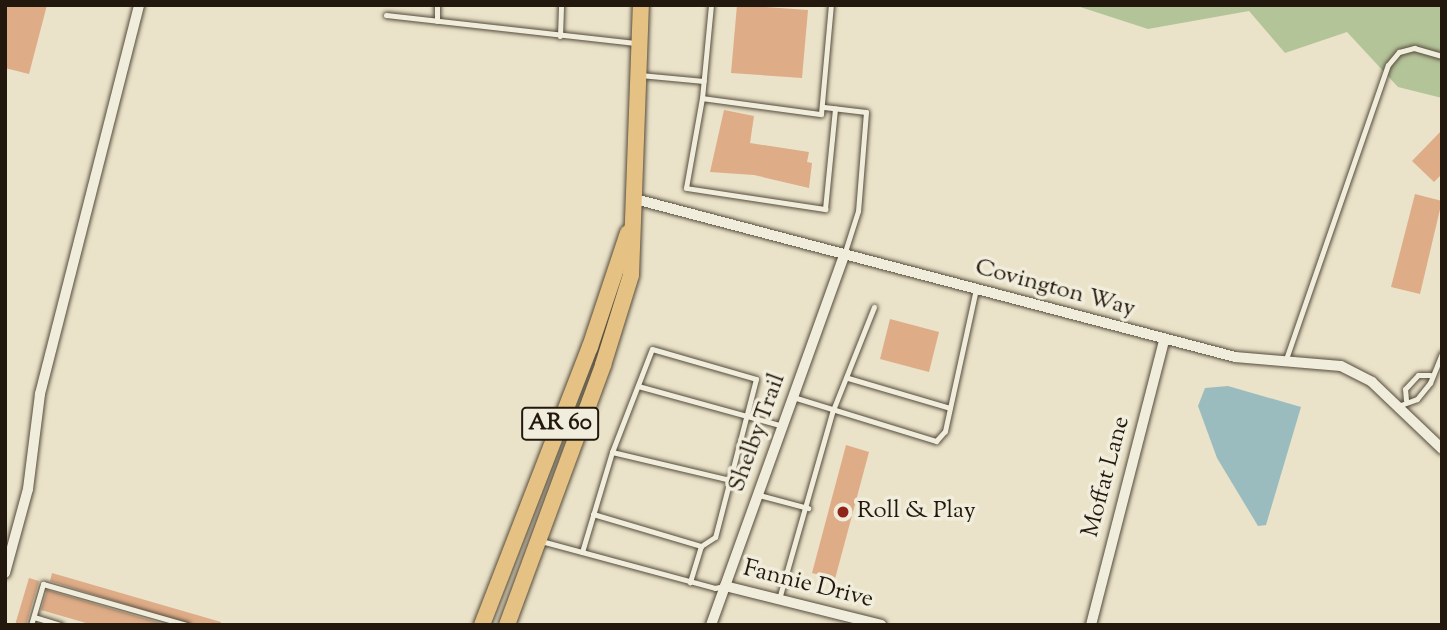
<!DOCTYPE html>
<style>
body{margin:0}
#map{position:relative;width:1447px;height:630px;overflow:hidden;background:#eae3c9;font-family:"Sorts Mill Goudy",serif}
div>[style]{position:absolute}
[style*='--x']{left:calc(var(--x)*1px);top:calc(var(--y)*1px);width:calc(var(--w)*1px);rotate:calc(var(--a)*1deg)}
.green>*{inset:0;background:#b4c499}
.water>*{inset:0;background:#9bbcbf}
.building>*{inset:0;background:#deac87}
.roads{filter:drop-shadow(0 0 2px #554b3c) drop-shadow(0 0 2px #554b3c)}
.lane>*{height:5px;margin:-2.5px;padding:0 2.5px;transform-origin:2.5px;border-radius:2.5px;background:#f1eddc}
.street>*{height:10px;margin:-5px;padding:0 5px;transform-origin:5px;border-radius:5px;background:#f1eddc}
.primary>*{height:16px;margin:-8px;padding:0 8px;transform-origin:8px;border-radius:8px;background:#e5c284}
.dots>*{width:19px;height:19px;translate:-50% -50%;box-sizing:border-box;border:4px solid #f1eddc;border-radius:50%}
span{translate:-50% -50%;white-space:nowrap;text-align:center;line-height:1.15;-webkit-text-stroke:7px #f1eddc;paint-order:stroke}
.shield-label span{padding:2px 5px;background:#f1eddc;border:2px solid;border-radius:5px;-webkit-text-stroke-width:0}
.shield-label{font-size:23px;color:#23180d;font-weight:700}
.street-label{font-size:24px;color:#23180d}
.poi-label{font-size:24px;color:#23180d}
.left{translate:0 -50%;text-align:left}
.frame{position:absolute;inset:0;border:7px solid #23180d;pointer-events:none}
</style>
<div id="map">
<div class="green">
<i style="clip-path:polygon(1074px 5px,1442px 5px,1442px 98px,1398px 87px,1347px 32px,1285px 53px,1249px 11px,1148px 29px)"></i>
</div>
<div class="water">
<i style="clip-path:polygon(1228px 386px,1301px 407px,1266px 525px,1258px 526px,1217px 458px,1198px 406px,1205px 388px)"></i>
</div>
<div class="building">
<i style="clip-path:polygon(5px 5px,47px 5px,29px 74px,5px 68px)"></i>
<i style="clip-path:polygon(737px 5px,808px 10px,802px 78px,731px 73px)"></i>
<i style="clip-path:polygon(724px 110px,754px 116px,750px 143px,809px 152px,807px 162px,812px 163px,809px 188px,754px 175px,710px 172px)"></i>
<i style="clip-path:polygon(1442px 130px,1442px 174px,1434px 182px,1412px 161px)"></i>
<i style="clip-path:polygon(1415px 194px,1442px 201px,1420px 294px,1391px 287px)"></i>
<i style="clip-path:polygon(890px 319px,939px 332px,929px 372px,880px 359px)"></i>
<i style="clip-path:polygon(846px 445px,869px 452px,835px 579px,812px 573px)"></i>
<i style="clip-path:polygon(52px 573px,221px 622px,220px 625px,192px 625px,50px 581px)"></i>
<i style="clip-path:polygon(29px 578px,39px 581px,26px 625px,15px 625px)"></i>
<i style="clip-path:polygon(47px 590px,167px 625px,93px 625px,41px 610px)"></i>
</div>
<div class="roads">
<div class="lane">
<i style="--x:711;--y:5;--w:93;--a:95.5"></i>
<i style="--x:702;--y:98;--w:91;--a:100.1"></i>
<i style="--x:686;--y:188;--w:141;--a:8.6"></i>
<i style="--x:825;--y:209;--w:101;--a:-84.3"></i>
<i style="--x:386;--y:15;--w:253;--a:6.4"></i>
<i style="--x:437;--y:21;--w:16;--a:-90"></i>
<i style="--x:560;--y:36;--w:31;--a:-88"></i>
<i style="--x:640;--y:75;--w:64;--a:5.4"></i>
<i style="--x:702;--y:98;--w:120;--a:7.7"></i>
<i style="--x:821;--y:114;--w:109;--a:-84.8"></i>
<i style="--x:824;--y:107;--w:42;--a:6.8"></i>
<i style="--x:866;--y:112;--w:99;--a:94.6"></i>
<i style="--x:858;--y:211;--w:46;--a:107.7"></i>
<i style="--x:1286;--y:359;--w:311;--a:-70.9"></i>
<i style="--x:1388;--y:65;--w:17;--a:-50"></i>
<i style="--x:1399;--y:52;--w:16;--a:-15"></i>
<i style="--x:1414;--y:48;--w:29;--a:16"></i>
<i style="--x:848;--y:378;--w:106;--a:16.4"></i>
<i style="--x:638;--y:386;--w:150;--a:15.4"></i>
<i style="--x:793;--y:397;--w:150;--a:17.1"></i>
<i style="--x:936;--y:441;--w:13;--a:-48"></i>
<i style="--x:945;--y:431;--w:145;--a:-77.7"></i>
<i style="--x:1406;--y:400;--w:11;--a:-95"></i>
<i style="--x:1405;--y:389;--w:19;--a:-47"></i>
<i style="--x:1418;--y:375;--w:12;--a:0"></i>
<i style="--x:1398;--y:406;--w:20;--a:-20"></i>
<i style="--x:1417;--y:399;--w:21;--a:-51"></i>
<i style="--x:1430;--y:383;--w:32;--a:-68"></i>
<i style="--x:612;--y:452;--w:121;--a:13.3"></i>
<i style="--x:759;--y:495;--w:51;--a:14.9"></i>
<i style="--x:593;--y:514;--w:113;--a:16.5"></i>
<i style="--x:541;--y:541;--w:180;--a:15.1"></i>
<i style="--x:715;--y:588;--w:9;--a:-13"></i>
<i style="--x:582;--y:552;--w:104;--a:-73.3"></i>
<i style="--x:612;--y:452;--w:110;--a:-68.8"></i>
<i style="--x:652;--y:349;--w:108;--a:16.1"></i>
<i style="--x:756;--y:379;--w:163;--a:104.5"></i>
<i style="--x:715;--y:537;--w:17;--a:147"></i>
<i style="--x:701;--y:546;--w:38;--a:107"></i>
<i style="--x:779;--y:599;--w:197;--a:-74.1"></i>
<i style="--x:833;--y:410;--w:111;--a:-68.3"></i>
<i style="--x:34;--y:617;--w:28;--a:17"></i>
<i style="--x:31;--y:625;--w:43;--a:-73.7"></i>
<i style="--x:43;--y:584;--w:150;--a:15.9"></i>
</div>
<div class="street">
<i style="--x:635;--y:199;--w:620;--a:14.75"></i>
<i style="--x:1235;--y:357;--w:106;--a:4.9"></i>
<i style="--x:1341;--y:366;--w:35;--a:27"></i>
<i style="--x:1372;--y:382;--w:97;--a:43.7"></i>
<i style="--x:5;--y:573;--w:87;--a:-74.7"></i>
<i style="--x:28;--y:489;--w:96;--a:-82.8"></i>
<i style="--x:40;--y:394;--w:401;--a:-75.7"></i>
<i style="--x:725;--y:586;--w:161;--a:14"></i>
<i style="--x:711;--y:625;--w:393;--a:-70.2"></i>
<i style="--x:1091;--y:625;--w:294;--a:-75.6"></i>
</div>
<div class="primary">
<i style="--x:482;--y:625;--w:298;--a:-68.8"></i>
<i style="--x:590;--y:347;--w:120;--a:-71.6"></i>
<i style="--x:507;--y:625;--w:277;--a:-69.7"></i>
<i style="--x:603;--y:365;--w:94;--a:-72.7"></i>
<i style="--x:631;--y:275;--w:270;--a:-87.9"></i>
</div>
</div>
<div class="dots">
<i style="left:843px;top:512px;background:#8f2418"></i>
</div>
<div class="shield-label">
<span style="left:560px;top:424px">AR 60</span>
</div>
<div class="street-label">
<span style="left:1055px;top:289px;rotate:15deg">Covington Way</span>
<span style="left:758px;top:433px;rotate:-70deg">Shelby Trail</span>
<span style="left:1107px;top:477px;rotate:-75deg">Moffat Lane</span>
<span style="left:808px;top:585px;rotate:14deg">Fannie Drive</span>
</div>
<div class="poi-label">
<span class="left" style="left:857px;top:512px">Roll &amp; Play</span>
</div>
<div class="frame"></div>
</div>
